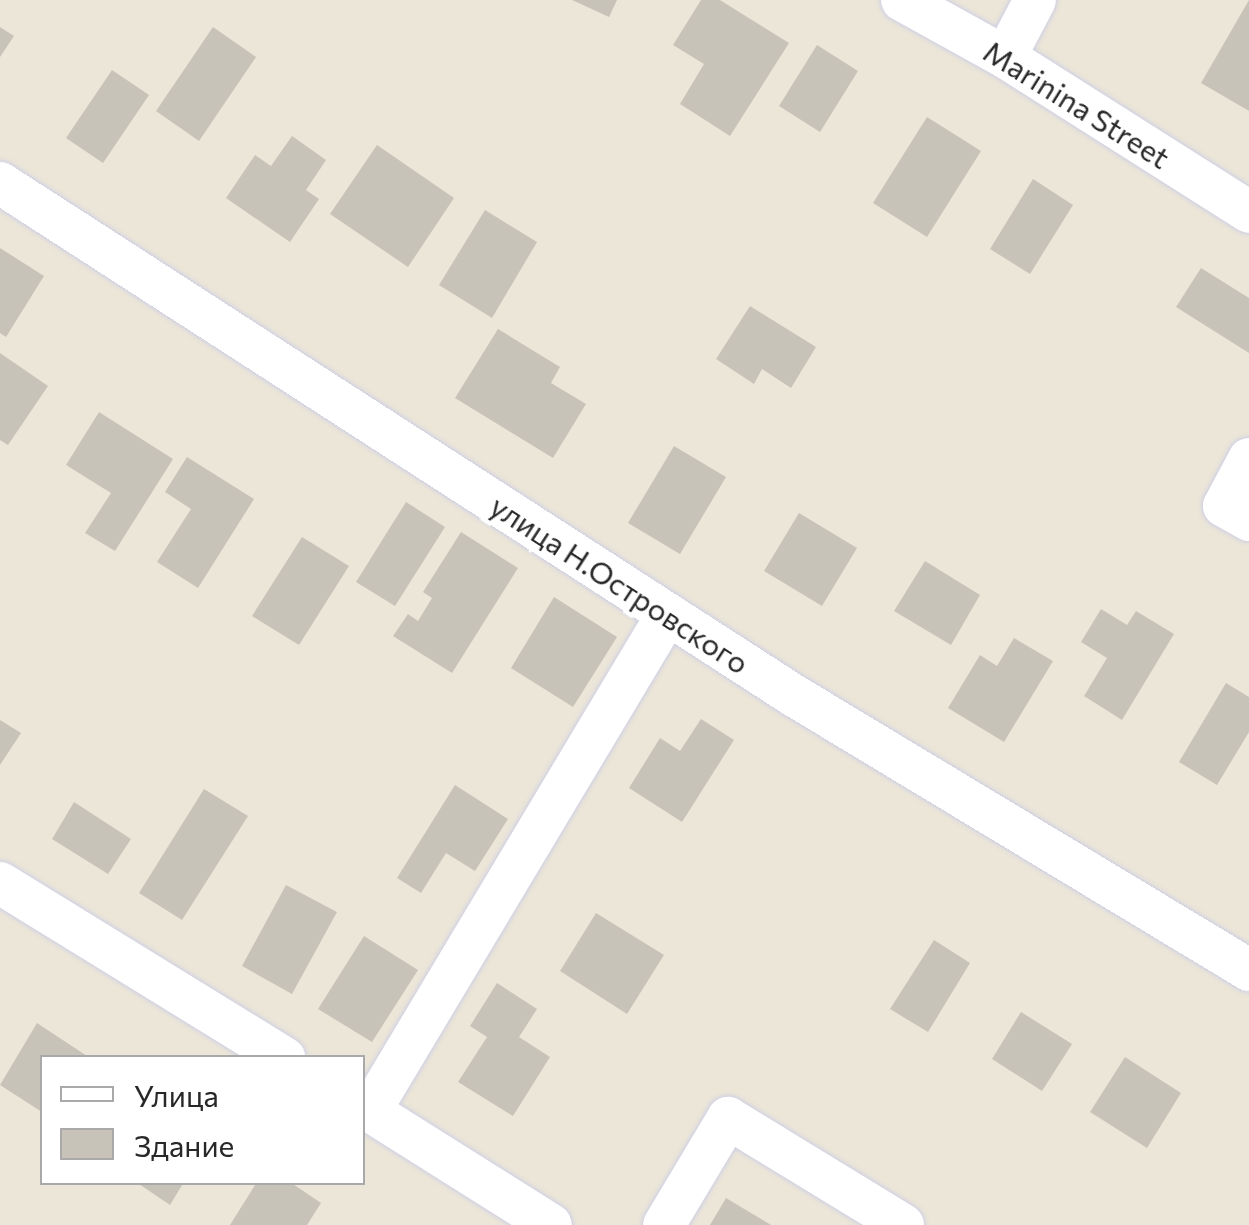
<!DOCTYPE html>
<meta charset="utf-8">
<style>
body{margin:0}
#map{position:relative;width:1249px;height:1225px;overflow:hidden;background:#ece6d8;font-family:Commissioner,sans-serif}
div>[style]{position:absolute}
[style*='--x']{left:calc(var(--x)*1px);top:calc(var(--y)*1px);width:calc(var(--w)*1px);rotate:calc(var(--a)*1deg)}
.building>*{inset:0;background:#c7c3b8}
.roads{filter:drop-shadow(0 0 2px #cecfe3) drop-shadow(0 0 2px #cecfe3)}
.minor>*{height:42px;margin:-21px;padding:0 21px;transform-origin:21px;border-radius:21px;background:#fff}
span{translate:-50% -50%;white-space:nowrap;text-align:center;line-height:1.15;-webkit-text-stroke:9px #fff;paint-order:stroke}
.street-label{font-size:30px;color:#282828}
.legend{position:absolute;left:40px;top:1055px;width:325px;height:130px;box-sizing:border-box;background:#fff;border:2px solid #a9a9a9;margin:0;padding:12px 18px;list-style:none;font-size:30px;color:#282828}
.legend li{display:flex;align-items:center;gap:20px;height:50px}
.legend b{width:50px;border:2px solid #a9a9a9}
</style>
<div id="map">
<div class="building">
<i style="clip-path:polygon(572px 0,617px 0,609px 17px)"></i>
<i style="clip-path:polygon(701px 0,720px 0,789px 43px,730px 136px,680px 104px,704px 64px,673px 45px)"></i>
<i style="clip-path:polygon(1249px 0,1249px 111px,1201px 83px)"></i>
<i style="clip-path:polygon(0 27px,14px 36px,0 57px)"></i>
<i style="clip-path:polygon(213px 27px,256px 57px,199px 141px,156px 111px)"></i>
<i style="clip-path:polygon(817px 45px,858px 71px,820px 132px,779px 106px)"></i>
<i style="clip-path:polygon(112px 70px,149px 95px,103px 163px,66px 138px)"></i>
<i style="clip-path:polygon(927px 117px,981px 151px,927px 237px,873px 203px)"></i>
<i style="clip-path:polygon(292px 136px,326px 160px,306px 190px,319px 199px,290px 242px,226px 198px,255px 155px,271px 166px)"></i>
<i style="clip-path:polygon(377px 145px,454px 198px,408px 267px,330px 214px)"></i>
<i style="clip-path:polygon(1033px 179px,1073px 205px,1030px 274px,990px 249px)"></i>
<i style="clip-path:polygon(485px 210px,537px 242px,492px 318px,439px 285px)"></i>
<i style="clip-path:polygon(0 248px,44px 276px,6px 337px,0 333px)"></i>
<i style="clip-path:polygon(1201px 268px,1249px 298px,1249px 353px,1176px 307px)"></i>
<i style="clip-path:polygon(750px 306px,816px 347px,791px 388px,762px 369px,754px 384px,716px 359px)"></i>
<i style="clip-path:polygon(498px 329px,560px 367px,551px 383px,586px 404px,553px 458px,455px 398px)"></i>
<i style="clip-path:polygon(0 353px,48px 386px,8px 445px,0 440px)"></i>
<i style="clip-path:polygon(99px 412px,173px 459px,115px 551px,85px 533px,111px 493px,66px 465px)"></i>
<i style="clip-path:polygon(674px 446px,726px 477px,680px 554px,628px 523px)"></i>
<i style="clip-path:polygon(187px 457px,254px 499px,198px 588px,157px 562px,191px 509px,165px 492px)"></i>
<i style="clip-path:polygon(406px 502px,445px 527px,395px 606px,356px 582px)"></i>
<i style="clip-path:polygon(799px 513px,857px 548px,822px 606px,764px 571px)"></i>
<i style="clip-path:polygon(461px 532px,518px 568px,452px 673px,393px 636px,408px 614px,418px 621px,432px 598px,423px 592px)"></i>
<i style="clip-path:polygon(302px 537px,349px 566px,299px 645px,252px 616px)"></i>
<i style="clip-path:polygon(925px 561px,980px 595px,951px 645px,894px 611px)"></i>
<i style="clip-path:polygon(554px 597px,617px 637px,573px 707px,511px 668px)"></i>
<i style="clip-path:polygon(1101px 609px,1127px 625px,1136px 611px,1174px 634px,1122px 720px,1084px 696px,1107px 658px,1081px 642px)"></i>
<i style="clip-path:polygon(1014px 638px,1053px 661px,1004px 742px,948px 708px,980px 655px,997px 666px)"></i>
<i style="clip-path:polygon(1226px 683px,1249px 697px,1249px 732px,1217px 785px,1179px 762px)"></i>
<i style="clip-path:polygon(701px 719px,734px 740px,682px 822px,629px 788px,660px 738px,680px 751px)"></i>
<i style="clip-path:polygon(0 720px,21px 733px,0 765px)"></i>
<i style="clip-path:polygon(455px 785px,508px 819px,475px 871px,446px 853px,421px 893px,397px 878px)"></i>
<i style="clip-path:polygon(204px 789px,248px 816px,182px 920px,139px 893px)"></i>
<i style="clip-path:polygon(74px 802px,131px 839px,108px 874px,52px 839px)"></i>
<i style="clip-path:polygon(286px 885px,337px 912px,292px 994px,242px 966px)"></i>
<i style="clip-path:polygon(596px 913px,664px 955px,627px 1014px,560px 971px)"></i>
<i style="clip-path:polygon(364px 936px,418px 970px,372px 1042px,318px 1009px)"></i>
<i style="clip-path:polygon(934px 940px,970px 963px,928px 1032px,890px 1009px)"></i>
<i style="clip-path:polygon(497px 983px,537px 1009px,519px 1037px,550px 1057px,513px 1116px,458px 1082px,487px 1037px,470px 1026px)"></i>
<i style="clip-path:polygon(1021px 1012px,1072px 1044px,1042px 1091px,992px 1059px)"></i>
<i style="clip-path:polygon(37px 1023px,90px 1058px,42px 1058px,42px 1112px,0 1085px)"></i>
<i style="clip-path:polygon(1125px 1057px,1181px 1093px,1147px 1148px,1090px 1112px)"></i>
<i style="clip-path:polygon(136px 1182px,184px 1182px,170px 1205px)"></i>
<i style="clip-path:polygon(257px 1182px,290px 1182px,321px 1203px,307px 1225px,230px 1225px)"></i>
<i style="clip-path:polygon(726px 1198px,771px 1225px,710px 1225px)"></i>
</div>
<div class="roads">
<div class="minor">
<i style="--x:902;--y:0;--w:118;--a:29"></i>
<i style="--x:1005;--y:57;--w:289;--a:32.4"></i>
<i style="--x:1005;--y:57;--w:64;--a:-62.2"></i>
<i style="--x:0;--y:183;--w:944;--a:32.85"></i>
<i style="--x:793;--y:695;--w:533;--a:31.09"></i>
<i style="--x:1249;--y:459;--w:53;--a:118"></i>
<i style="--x:1224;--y:506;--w:29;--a:29"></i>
<i style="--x:0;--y:883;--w:334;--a:31.6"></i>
<i style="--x:362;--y:1106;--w:223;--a:32.2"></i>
<i style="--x:370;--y:1111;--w:578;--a:-59.09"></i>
<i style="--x:664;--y:1225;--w:125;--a:-59.1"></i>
<i style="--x:728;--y:1118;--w:205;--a:31.4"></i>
</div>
</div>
<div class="street-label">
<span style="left:1077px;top:104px;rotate:32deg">Marinina Street</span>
<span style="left:620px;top:584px;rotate:33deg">улица Н.Островского</span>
</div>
<ul class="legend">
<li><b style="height:12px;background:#fff"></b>Улица</li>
<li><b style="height:28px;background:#c7c3b8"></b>Здание</li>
</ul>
</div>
